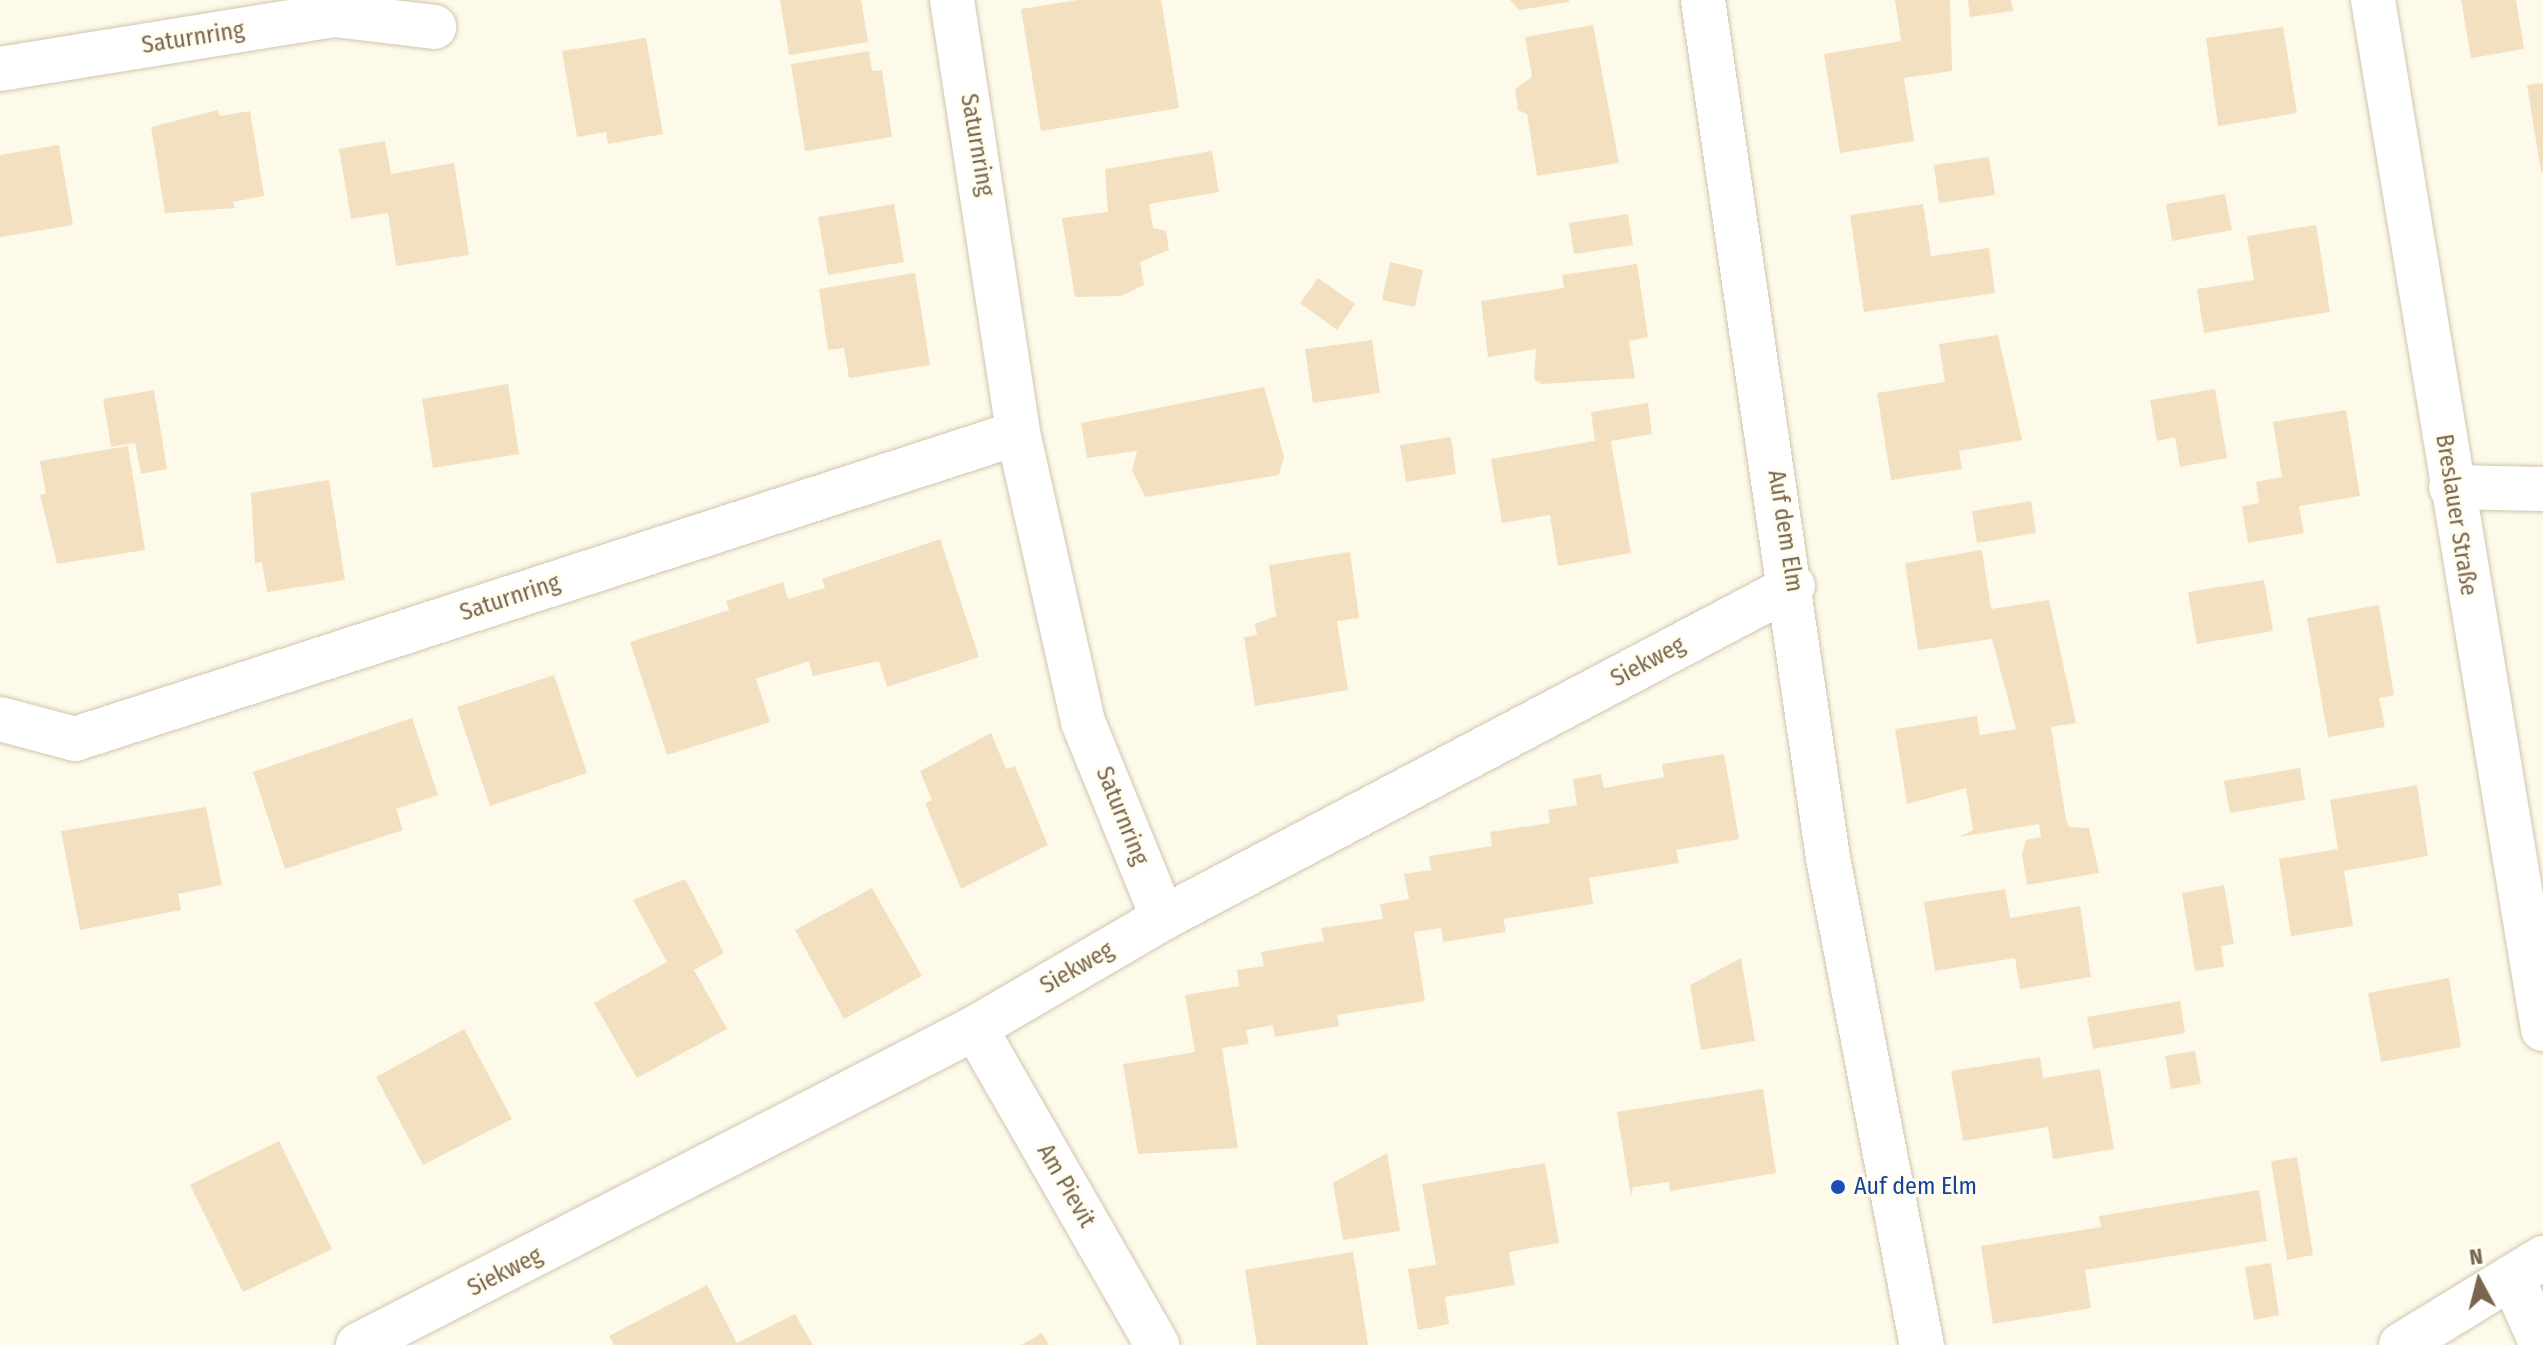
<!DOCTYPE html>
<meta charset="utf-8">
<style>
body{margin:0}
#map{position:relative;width:2543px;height:1345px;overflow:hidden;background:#fdfaea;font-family:"Fira Sans Condensed",sans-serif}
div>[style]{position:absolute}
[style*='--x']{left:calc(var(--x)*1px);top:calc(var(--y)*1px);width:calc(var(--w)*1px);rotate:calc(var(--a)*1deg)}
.building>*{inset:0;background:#f3e0c1}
.roads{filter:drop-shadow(0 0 2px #d1c5ae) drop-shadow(0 0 2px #d1c5ae)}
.street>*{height:44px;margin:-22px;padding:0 22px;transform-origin:22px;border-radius:22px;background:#fff}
.dots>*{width:22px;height:22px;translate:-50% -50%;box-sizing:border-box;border:4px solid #fffdf1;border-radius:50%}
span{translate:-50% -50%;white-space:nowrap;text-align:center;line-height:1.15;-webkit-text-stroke:6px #fffdf1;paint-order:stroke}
.street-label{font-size:24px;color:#7a664c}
.transit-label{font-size:24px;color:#164399}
.left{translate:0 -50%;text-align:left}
.north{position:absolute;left:2439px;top:1241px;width:80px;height:80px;-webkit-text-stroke:6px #fffdf1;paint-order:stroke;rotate:353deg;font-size:22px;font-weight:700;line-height:32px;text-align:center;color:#7a664c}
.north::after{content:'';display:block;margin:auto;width:28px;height:36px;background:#7a664c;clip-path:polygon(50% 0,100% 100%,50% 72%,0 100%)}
</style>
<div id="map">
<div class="building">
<i style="clip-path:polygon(780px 0,861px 0,868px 42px,789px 55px)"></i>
<i style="clip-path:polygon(1078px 0,1161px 0,1179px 108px,1041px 131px,1021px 9px)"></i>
<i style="clip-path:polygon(1510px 0,1569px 0,1569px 2px,1519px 10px)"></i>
<i style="clip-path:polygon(1895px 0,1950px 0,1952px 71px,1904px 78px,1914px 141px,1840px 153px,1824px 54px,1901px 41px)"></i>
<i style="clip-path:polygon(1968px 0,2011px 0,2013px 11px,1970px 17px)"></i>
<i style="clip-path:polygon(2461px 0,2516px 0,2524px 49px,2471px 58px)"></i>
<i style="clip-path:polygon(1593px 25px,1619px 163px,1537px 176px,1527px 114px,1518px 110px,1515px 89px,1532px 77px,1525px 37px)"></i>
<i style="clip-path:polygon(2283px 27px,2297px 113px,2218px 126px,2206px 38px)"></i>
<i style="clip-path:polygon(646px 38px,663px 134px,608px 144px,606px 132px,577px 137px,562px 51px)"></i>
<i style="clip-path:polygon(869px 51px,872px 71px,882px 70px,892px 137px,805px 151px,791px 64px)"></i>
<i style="clip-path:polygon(2543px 83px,2543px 171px,2541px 172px,2527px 85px)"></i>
<i style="clip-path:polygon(218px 110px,220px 116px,250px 111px,264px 196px,233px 202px,235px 208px,165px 213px,151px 127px)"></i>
<i style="clip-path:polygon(385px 141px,391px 174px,454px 163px,469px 255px,396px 266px,388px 213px,351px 219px,339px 149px)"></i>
<i style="clip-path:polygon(59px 145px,73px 225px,0 237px,0 155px)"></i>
<i style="clip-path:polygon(1212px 151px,1219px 192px,1149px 204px,1153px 228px,1166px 231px,1169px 250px,1140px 262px,1144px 285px,1121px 296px,1075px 297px,1062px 218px,1108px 212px,1105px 169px)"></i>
<i style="clip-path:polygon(1989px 157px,1995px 195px,1939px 203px,1934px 165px)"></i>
<i style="clip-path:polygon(2225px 194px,2232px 230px,2172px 241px,2166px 204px)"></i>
<i style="clip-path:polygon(894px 204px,904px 262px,828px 275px,818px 217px)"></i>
<i style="clip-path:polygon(1923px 204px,1931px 256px,1989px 248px,1995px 293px,1864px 312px,1850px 215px)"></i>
<i style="clip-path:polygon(1628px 214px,1633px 245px,1574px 254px,1569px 223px)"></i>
<i style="clip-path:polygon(2316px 225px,2330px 312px,2204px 333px,2197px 289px,2254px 280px,2247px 236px)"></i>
<i style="clip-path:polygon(1390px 262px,1423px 270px,1415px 307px,1382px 300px)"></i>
<i style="clip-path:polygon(1637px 264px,1648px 337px,1629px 341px,1635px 378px,1542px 384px,1534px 379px,1536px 349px,1488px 357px,1481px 301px,1564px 288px,1562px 275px)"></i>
<i style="clip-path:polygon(915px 273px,930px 365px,849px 378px,844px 348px,828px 350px,819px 289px)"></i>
<i style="clip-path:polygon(1318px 278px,1355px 304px,1337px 330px,1300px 303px)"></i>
<i style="clip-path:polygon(1998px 335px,2022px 440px,1959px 451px,1962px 469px,1891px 480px,1877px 393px,1945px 382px,1939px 344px)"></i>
<i style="clip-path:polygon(1372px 340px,1380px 393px,1313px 403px,1305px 349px)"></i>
<i style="clip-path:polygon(508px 384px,519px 454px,433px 468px,422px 399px)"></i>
<i style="clip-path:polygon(1264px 387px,1284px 457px,1279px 475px,1145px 497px,1132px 470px,1137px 451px,1087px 458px,1081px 423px)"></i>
<i style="clip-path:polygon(2215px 389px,2227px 458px,2180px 467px,2175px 437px,2157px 441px,2150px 400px)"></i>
<i style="clip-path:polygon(154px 390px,167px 469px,141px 474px,135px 443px,111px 447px,103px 399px)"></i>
<i style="clip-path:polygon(1648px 403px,1652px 434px,1611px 441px,1631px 553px,1558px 566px,1550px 515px,1502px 523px,1491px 459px,1595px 441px,1591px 412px)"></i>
<i style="clip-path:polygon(2346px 410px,2360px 496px,2299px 506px,2304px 533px,2248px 543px,2242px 506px,2259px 503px,2256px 482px,2282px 477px,2273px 422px)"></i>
<i style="clip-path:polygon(1451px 437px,1456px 474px,1406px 482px,1400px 445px)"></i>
<i style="clip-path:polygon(128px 446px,145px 550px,57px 564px,40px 495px,46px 494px,40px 461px)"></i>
<i style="clip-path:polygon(329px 480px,345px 580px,267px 592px,262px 562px,255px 563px,251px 493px)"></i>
<i style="clip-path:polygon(2031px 501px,2036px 533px,1977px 543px,1972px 511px)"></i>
<i style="clip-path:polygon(940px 539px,979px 657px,887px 687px,879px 661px,813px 676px,809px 661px,756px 679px,770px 722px,667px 755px,630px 642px,729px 610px,726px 601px,783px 582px,788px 599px,825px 588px,822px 579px)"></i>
<i style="clip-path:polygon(1982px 550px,1991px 609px,2049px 600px,2076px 723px,2051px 727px,2066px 819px,2069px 827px,2089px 828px,2099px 873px,2027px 885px,2022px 854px,2026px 840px,2041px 837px,2039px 824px,1959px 837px,1973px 830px,1966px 788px,1907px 804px,1895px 729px,1977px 716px,1980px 735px,2016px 729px,1992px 639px,1918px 650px,1905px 563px)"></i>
<i style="clip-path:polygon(1350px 552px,1359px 618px,1337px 621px,1348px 690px,1255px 706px,1244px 637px,1257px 635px,1255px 624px,1276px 616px,1269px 565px)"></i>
<i style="clip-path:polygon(2264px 580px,2273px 631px,2197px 644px,2188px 592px)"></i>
<i style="clip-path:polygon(2379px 605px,2394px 695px,2379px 698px,2385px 727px,2328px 737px,2307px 618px)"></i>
<i style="clip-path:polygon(554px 675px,587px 773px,490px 806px,457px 707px)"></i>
<i style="clip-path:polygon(412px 718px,438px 795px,396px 809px,403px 830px,285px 869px,253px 772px)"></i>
<i style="clip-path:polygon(991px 733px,1006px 769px,1015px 766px,1048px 845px,961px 889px,925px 803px,932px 800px,920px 771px)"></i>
<i style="clip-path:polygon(1724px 754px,1739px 839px,1676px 850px,1679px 863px,1589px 878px,1593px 904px,1503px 919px,1506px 932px,1443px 942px,1441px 928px,1414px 932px,1425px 1001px,1337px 1015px,1339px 1026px,1275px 1037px,1273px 1025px,1246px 1030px,1249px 1044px,1222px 1048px,1238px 1148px,1138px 1154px,1123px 1064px,1195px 1052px,1185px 995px,1239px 986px,1237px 970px,1264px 966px,1261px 952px,1324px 941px,1321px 928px,1383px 919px,1380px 904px,1409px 899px,1404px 874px,1431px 870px,1429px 856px,1492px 846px,1490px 832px,1550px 823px,1548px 810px,1577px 805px,1573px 779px,1601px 774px,1604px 788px,1664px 777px,1662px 764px)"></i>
<i style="clip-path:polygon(2300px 768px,2305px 800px,2230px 813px,2224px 781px)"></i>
<i style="clip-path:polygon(2417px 785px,2428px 856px,2344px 871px,2353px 926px,2291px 936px,2279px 859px,2338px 849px,2330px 800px)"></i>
<i style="clip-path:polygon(206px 807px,222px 885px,178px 894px,181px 910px,80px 930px,61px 831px)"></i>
<i style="clip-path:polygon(685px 879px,724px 953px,694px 970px,727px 1029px,637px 1078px,594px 1003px,667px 962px,633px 900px)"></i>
<i style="clip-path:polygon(2224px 885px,2234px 944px,2221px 946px,2224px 967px,2195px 971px,2182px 893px)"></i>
<i style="clip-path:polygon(872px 888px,922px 976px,844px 1019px,795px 930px)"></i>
<i style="clip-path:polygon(2005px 889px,2010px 918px,2080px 906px,2091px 977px,2020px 989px,2015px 958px,1935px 971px,1924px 902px)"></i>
<i style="clip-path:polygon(1741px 958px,1755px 1041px,1701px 1050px,1690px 985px)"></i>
<i style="clip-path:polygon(2449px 978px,2461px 1047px,2381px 1062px,2368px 993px)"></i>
<i style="clip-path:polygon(2180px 1001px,2185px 1033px,2093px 1049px,2087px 1017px)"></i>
<i style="clip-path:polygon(464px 1029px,512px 1119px,423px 1165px,376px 1077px)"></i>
<i style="clip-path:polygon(2195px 1051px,2201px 1084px,2171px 1089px,2165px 1056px)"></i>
<i style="clip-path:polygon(2040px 1057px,2043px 1078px,2100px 1069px,2114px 1149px,2053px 1159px,2048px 1127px,1963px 1141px,1951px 1071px)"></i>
<i style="clip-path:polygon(1763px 1089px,1776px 1173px,1670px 1191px,1669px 1182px,1633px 1187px,1631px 1197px,1617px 1112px)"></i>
<i style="clip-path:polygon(279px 1141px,332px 1249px,243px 1292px,190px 1185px)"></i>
<i style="clip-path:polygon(1387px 1153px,1400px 1231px,1343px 1240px,1333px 1183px)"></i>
<i style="clip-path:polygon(2297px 1157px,2313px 1255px,2287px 1260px,2271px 1161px)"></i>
<i style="clip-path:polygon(1545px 1163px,1559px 1243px,1509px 1252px,1515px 1285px,1445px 1297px,1449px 1324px,1418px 1330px,1408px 1269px,1436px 1265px,1422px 1184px)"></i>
<i style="clip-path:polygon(2259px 1190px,2267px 1241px,2085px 1270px,2091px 1308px,1993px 1324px,1981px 1246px,2101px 1227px,2099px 1216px)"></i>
<i style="clip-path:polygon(1353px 1252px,1368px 1345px,1257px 1345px,1245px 1270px)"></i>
<i style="clip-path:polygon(2271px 1263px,2279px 1315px,2254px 1320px,2245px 1267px)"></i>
<i style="clip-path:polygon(707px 1285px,737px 1343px,795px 1314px,813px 1345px,614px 1345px,609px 1336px)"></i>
<i style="clip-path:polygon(1042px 1333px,1049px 1345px,1021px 1345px)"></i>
</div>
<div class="roads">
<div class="street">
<i style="--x:952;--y:0;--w:438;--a:81.3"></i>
<i style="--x:1018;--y:433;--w:296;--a:77.3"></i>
<i style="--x:1083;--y:722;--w:212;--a:67.8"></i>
<i style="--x:1703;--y:0;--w:867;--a:81.71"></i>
<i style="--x:1828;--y:858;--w:496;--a:79.1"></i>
<i style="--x:2373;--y:0;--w:1043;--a:80.62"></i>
<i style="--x:0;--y:69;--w:338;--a:-9.2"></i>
<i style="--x:334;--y:15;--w:101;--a:6.8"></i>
<i style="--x:2451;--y:487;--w:92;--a:1.2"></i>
<i style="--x:0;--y:719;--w:78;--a:14.9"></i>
<i style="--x:75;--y:739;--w:991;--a:-17.98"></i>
<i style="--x:975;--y:1028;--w:366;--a:60.1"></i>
<i style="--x:2512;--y:1277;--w:74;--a:66.2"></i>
<i style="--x:358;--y:1345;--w:694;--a:-27.19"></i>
<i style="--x:975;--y:1028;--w:218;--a:-30.3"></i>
<i style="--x:1163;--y:918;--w:712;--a:-27.79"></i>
<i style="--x:2401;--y:1345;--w:167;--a:-31.5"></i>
</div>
</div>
<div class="dots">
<i style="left:1838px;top:1187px;background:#1a4fb4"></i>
</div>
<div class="street-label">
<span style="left:193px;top:38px;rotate:-9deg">Saturnring</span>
<span style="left:977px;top:145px;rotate:80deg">Saturnring</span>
<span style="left:2456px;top:515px;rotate:81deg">Breslauer Straße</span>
<span style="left:1785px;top:531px;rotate:81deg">Auf dem Elm</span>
<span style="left:510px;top:598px;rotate:-18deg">Saturnring</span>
<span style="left:1648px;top:662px;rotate:-28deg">Siekweg</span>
<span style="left:1122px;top:816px;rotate:68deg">Saturnring</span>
<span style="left:1077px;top:968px;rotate:-30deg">Siekweg</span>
<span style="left:1066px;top:1186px;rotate:60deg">Am Pievit</span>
<span style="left:505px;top:1272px;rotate:-27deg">Siekweg</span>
</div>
<div class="transit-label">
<span class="left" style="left:1854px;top:1187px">Auf dem Elm</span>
</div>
<div class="north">N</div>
</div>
